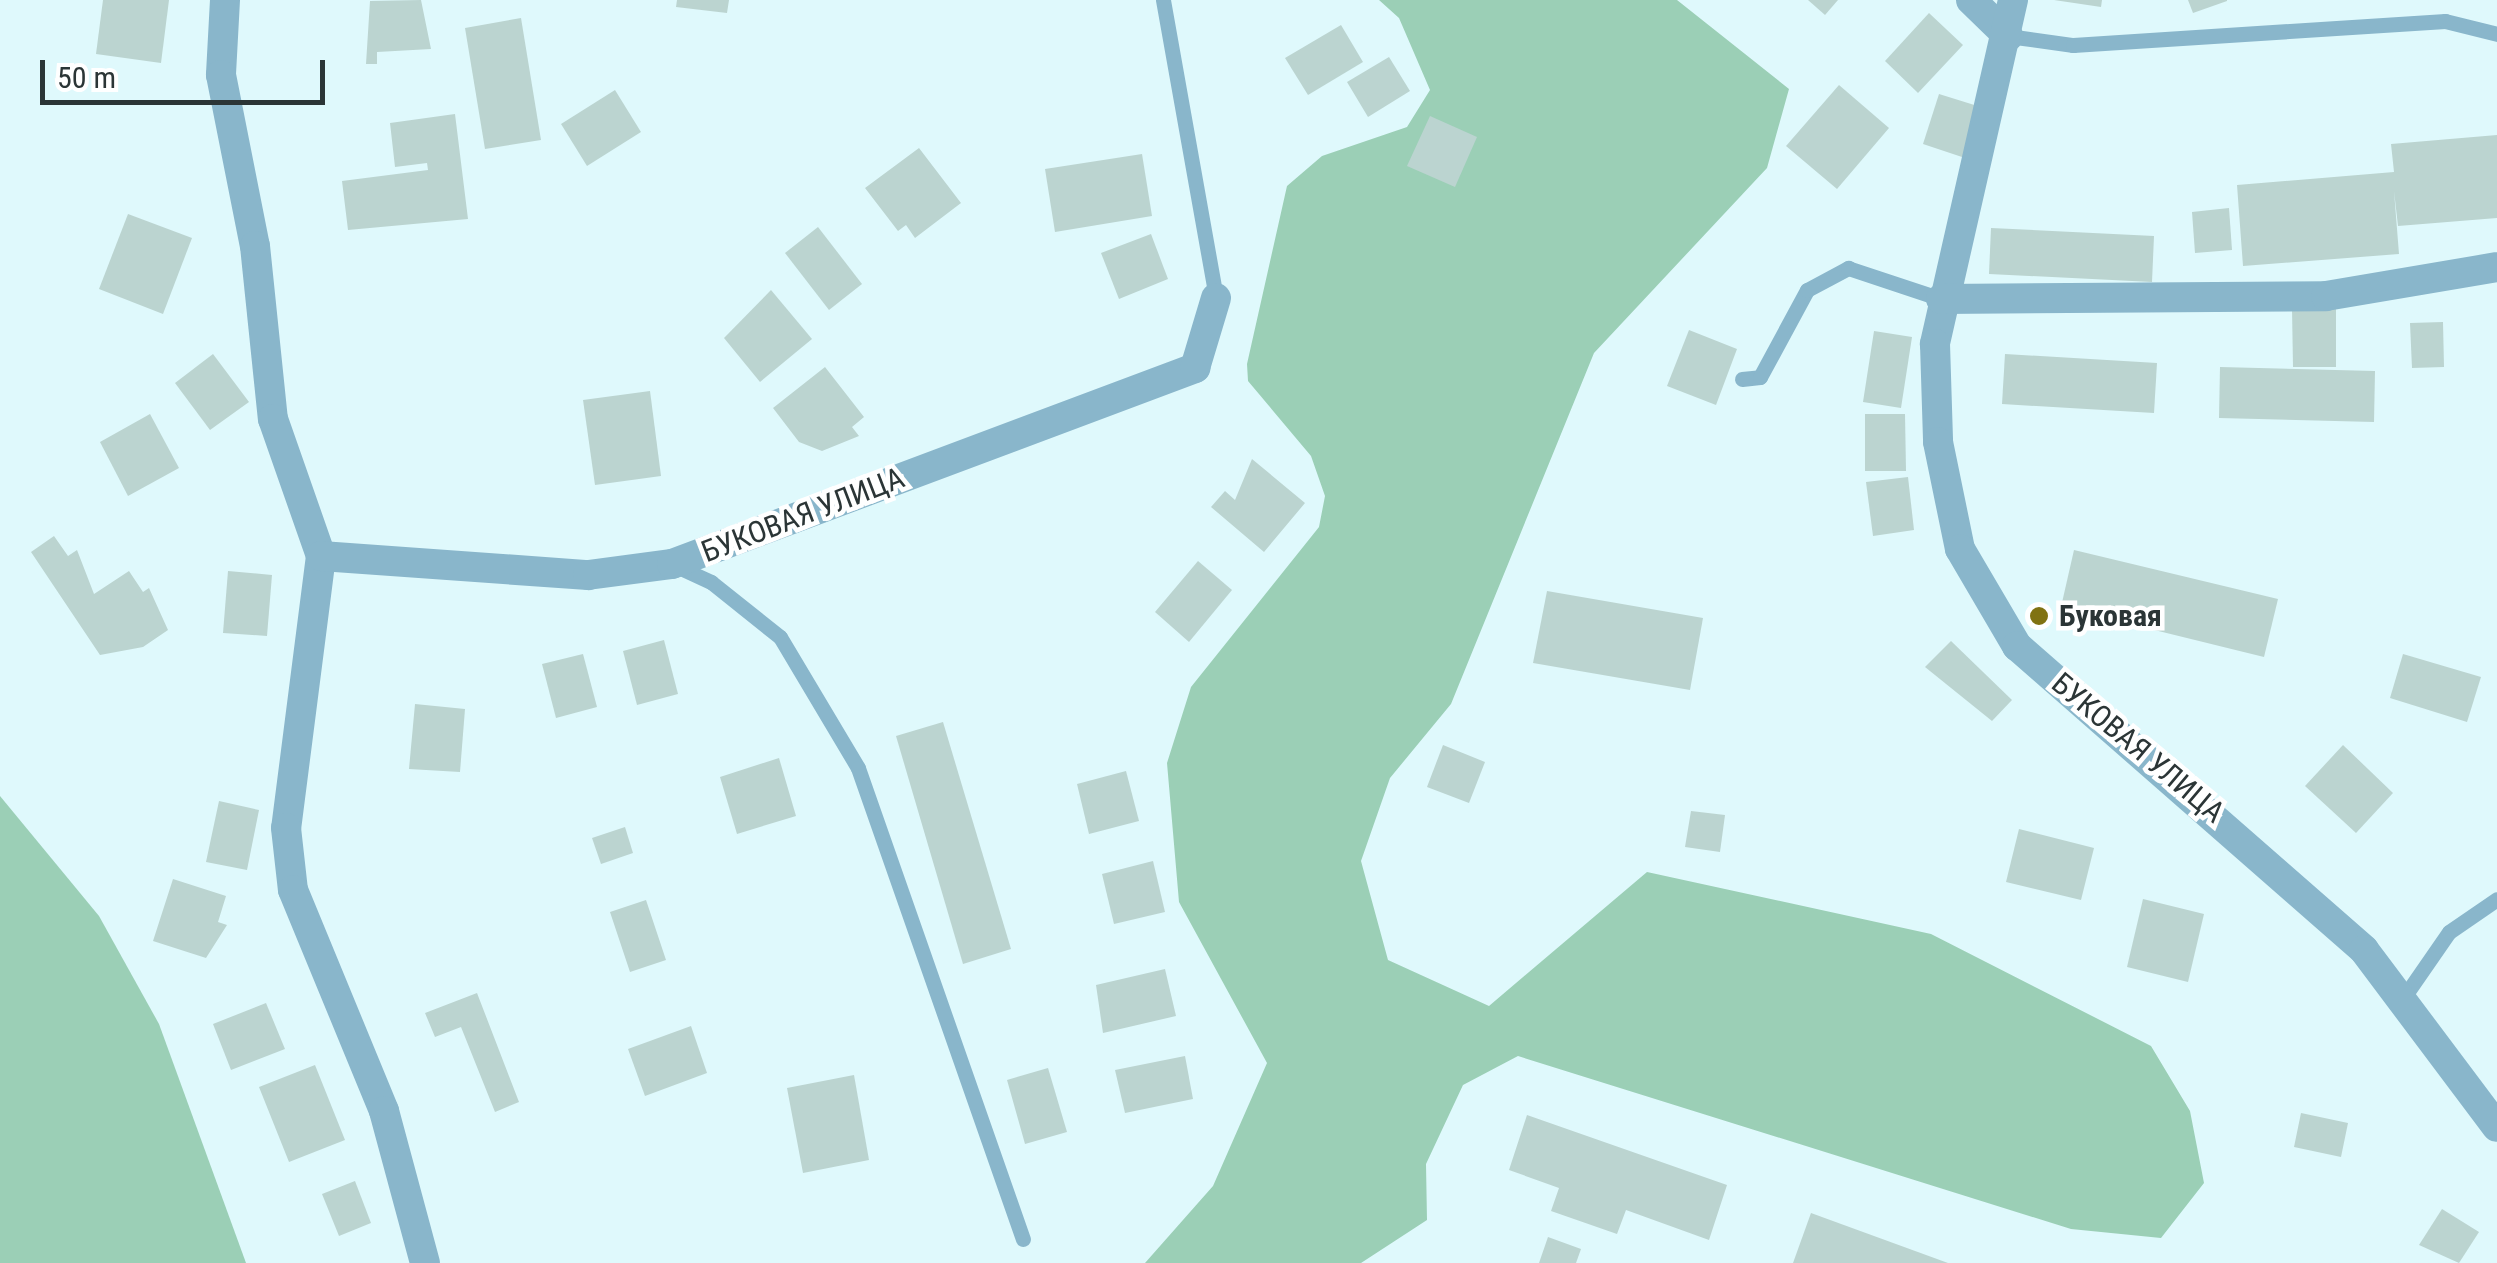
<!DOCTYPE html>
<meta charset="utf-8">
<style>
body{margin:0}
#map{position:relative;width:2497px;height:1263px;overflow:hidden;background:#dff9fc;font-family:"Roboto Condensed",sans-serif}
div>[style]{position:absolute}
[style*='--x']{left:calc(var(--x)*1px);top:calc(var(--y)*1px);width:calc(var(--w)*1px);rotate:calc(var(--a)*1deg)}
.forest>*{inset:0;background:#9bcfb6}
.building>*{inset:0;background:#bbd4d0}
.lane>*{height:15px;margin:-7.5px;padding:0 7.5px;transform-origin:7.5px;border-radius:7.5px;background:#89b6cb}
.street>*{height:30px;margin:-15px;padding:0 15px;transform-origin:15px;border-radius:15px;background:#89b6cb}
.dots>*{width:28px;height:28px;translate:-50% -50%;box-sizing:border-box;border:5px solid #fff;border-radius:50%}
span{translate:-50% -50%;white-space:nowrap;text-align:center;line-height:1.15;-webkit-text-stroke:9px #fff;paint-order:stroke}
.street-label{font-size:30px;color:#2b3536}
.poi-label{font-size:30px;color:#2b3536;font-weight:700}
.left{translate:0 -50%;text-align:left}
.scale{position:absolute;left:40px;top:60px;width:285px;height:45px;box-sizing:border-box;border:5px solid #2b3536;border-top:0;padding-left:12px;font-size:30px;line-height:35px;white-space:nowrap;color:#2b3536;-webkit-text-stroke:8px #fff;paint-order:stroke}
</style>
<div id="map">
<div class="forest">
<i style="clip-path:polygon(1379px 0,1677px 0,1789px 89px,1767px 168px,1594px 353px,1451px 704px,1390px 778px,1361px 861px,1388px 960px,1489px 1006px,1647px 872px,1931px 934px,2151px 1046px,2190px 1111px,2204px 1183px,2161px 1238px,2071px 1229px,1518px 1056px,1463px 1085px,1426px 1164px,1427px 1220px,1361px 1263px,1145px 1263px,1213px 1186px,1267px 1063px,1179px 902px,1167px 763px,1191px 687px,1319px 527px,1325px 496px,1311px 456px,1248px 381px,1247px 364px,1287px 186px,1322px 156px,1407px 127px,1430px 90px,1399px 18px)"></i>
<i style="clip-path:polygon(0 796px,99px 916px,159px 1024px,246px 1263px,0 1263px)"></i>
</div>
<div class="building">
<i style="clip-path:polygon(103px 0,169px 0,161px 63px,96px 54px)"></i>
<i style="clip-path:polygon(421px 0,431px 49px,377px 52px,377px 64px,366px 64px,370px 1px)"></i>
<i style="clip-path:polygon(677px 0,729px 0,727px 13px,676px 7px)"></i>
<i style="clip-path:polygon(1808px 0,1838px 0,1825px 15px)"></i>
<i style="clip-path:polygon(2054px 0,2102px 0,2101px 7px)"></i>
<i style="clip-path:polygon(2188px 0,2227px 0,2227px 1px,2193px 13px)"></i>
<i style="clip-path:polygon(1929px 13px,1963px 45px,1918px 93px,1885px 61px)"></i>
<i style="clip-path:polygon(521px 18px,541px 140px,485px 149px,465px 28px)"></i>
<i style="clip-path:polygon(1341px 25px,1363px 62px,1308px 95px,1285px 58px)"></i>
<i style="clip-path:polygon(1389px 57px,1410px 91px,1368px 117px,1347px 82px)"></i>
<i style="clip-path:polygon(1839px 85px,1889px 128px,1837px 189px,1786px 146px)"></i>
<i style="clip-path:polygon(615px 90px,641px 132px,587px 166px,561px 124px)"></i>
<i style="clip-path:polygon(1939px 94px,1984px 108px,1968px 159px,1923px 144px)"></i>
<i style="clip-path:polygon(455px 114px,468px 219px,348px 230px,342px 181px,428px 170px,427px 163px,395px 167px,390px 123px)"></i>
<i style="clip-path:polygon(1430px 116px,1477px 137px,1455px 187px,1407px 166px)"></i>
<i style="clip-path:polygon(2497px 135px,2497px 218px,2398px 226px,2394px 191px,2399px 254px,2243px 266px,2237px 185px,2394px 172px,2391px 144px)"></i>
<i style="clip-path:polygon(919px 148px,961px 203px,915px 238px,906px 225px,898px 231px,865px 188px)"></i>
<i style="clip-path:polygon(1142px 154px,1152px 216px,1055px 232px,1045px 169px)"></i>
<i style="clip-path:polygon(2229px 208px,2232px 250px,2195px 253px,2192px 212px)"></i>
<i style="clip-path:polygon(128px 214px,192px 238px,163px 314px,99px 289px)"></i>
<i style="clip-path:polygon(818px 227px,862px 284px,829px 310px,785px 253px)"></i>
<i style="clip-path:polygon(1991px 228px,2154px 236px,2152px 282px,1989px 274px)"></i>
<i style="clip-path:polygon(1151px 234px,1168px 279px,1119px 299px,1101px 253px)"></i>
<i style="clip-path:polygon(771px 290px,812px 339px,760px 382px,724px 338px)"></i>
<i style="clip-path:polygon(2292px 308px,2336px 308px,2336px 367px,2293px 367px)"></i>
<i style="clip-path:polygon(2443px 322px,2444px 367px,2412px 368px,2410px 323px)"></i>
<i style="clip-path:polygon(1689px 330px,1737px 349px,1716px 405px,1667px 386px)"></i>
<i style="clip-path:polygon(1874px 331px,1912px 337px,1901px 408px,1863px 402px)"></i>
<i style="clip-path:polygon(213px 354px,249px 402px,210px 430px,175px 383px)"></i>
<i style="clip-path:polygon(2005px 354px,2157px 363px,2154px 413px,2002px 404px)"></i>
<i style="clip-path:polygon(825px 367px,864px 417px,852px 427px,859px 436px,822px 451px,799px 442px,773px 408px)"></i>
<i style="clip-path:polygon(2220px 367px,2375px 371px,2374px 422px,2219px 418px)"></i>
<i style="clip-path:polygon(650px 391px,661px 476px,595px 485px,583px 400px)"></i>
<i style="clip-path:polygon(150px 414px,179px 468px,128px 496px,100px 442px)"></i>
<i style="clip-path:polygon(1865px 414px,1905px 414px,1906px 471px,1865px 471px)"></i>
<i style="clip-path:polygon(1252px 459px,1305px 503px,1264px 552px,1211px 507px,1225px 491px,1235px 500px)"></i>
<i style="clip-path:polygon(1908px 477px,1914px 530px,1873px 536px,1866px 482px)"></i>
<i style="clip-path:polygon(54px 536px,68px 556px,77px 550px,94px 594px,129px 571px,143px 592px,149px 588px,168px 630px,143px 647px,100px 655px,31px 552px)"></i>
<i style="clip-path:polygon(2074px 550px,2278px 599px,2264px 657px,2061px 607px)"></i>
<i style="clip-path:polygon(1198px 561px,1232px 590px,1189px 642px,1155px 612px)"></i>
<i style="clip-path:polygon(228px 571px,272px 575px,267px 636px,223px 633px)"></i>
<i style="clip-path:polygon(1547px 591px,1703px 618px,1690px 690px,1533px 663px)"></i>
<i style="clip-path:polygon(664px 640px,678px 694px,637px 705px,623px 651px)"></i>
<i style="clip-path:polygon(1951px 641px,2012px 700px,1992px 721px,1925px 667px)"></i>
<i style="clip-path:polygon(583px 654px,597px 707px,556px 718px,542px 664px)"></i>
<i style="clip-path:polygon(2403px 654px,2481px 677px,2467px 722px,2390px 698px)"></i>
<i style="clip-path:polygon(415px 704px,465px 709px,460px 772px,409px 769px)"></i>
<i style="clip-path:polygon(943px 722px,1011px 949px,963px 964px,896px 736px)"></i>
<i style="clip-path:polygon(1443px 745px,1485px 762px,1469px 803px,1427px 787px)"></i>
<i style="clip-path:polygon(2343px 745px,2393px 793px,2356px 833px,2305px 786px)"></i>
<i style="clip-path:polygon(779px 758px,796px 816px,737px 834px,720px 777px)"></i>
<i style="clip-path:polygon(1126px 771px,1139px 821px,1089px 834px,1077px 784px)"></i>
<i style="clip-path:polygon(219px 801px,259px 810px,247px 870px,206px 862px)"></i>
<i style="clip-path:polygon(1691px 811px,1725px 815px,1720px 852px,1685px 847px)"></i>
<i style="clip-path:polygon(625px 827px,633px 853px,601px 864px,592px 838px)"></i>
<i style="clip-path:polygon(2019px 829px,2094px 848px,2081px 900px,2006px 882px)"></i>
<i style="clip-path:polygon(1153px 861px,1165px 912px,1114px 924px,1102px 874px)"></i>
<i style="clip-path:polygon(173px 879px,226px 896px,218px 922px,227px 925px,206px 958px,153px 941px)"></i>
<i style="clip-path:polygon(2143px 899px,2204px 914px,2188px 982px,2127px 967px)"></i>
<i style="clip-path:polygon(646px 900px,666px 960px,630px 972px,610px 912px)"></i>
<i style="clip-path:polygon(1165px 969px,1176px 1016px,1103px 1033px,1096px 985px)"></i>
<i style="clip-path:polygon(477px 993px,519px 1102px,495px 1112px,461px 1027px,435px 1037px,425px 1013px)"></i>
<i style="clip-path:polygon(266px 1003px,285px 1049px,231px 1070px,213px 1024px)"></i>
<i style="clip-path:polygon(691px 1026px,707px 1073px,645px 1096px,628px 1049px)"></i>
<i style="clip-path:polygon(1185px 1056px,1193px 1099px,1125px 1113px,1115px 1070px)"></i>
<i style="clip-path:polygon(315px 1065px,345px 1140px,289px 1162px,259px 1087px)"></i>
<i style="clip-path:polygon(1048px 1068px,1067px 1132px,1025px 1144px,1007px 1080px)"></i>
<i style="clip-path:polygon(854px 1075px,869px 1160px,803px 1173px,787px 1088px)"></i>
<i style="clip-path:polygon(2301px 1113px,2348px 1123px,2341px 1157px,2294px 1147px)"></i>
<i style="clip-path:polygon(1527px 1115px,1727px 1185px,1709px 1240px,1626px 1210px,1617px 1234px,1551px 1211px,1559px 1188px,1509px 1170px)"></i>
<i style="clip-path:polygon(355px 1181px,371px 1223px,339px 1236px,322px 1194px)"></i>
<i style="clip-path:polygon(2442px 1209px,2479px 1232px,2459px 1263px,2419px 1245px)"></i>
<i style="clip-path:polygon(1811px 1213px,1948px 1263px,1793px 1263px)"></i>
<i style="clip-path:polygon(1548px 1237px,1581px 1249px,1576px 1263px,1539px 1263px)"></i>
</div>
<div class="lane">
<i style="--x:1163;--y:0;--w:303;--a:79.9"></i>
<i style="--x:2008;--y:36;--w:66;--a:7.9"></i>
<i style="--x:2073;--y:45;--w:373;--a:-3.7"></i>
<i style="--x:2445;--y:21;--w:54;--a:14"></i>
<i style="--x:1742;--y:379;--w:18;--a:-6"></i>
<i style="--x:1760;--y:377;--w:99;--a:-61.6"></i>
<i style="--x:1807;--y:290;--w:47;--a:-28.2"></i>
<i style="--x:1848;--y:268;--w:98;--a:18.4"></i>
<i style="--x:674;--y:565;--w:41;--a:24.7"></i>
<i style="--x:711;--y:582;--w:88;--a:38.6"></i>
<i style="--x:780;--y:637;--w:152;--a:59.2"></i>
<i style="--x:858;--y:768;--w:499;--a:70.7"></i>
<i style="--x:2404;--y:997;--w:79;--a:-55.3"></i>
<i style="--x:2449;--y:932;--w:58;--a:-34.5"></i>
</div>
<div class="street">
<i style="--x:225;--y:0;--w:75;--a:93.1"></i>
<i style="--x:221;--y:75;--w:174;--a:78.8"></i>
<i style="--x:255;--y:246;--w:174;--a:84.1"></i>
<i style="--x:273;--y:419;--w:145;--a:70.7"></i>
<i style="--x:321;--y:556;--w:274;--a:97.3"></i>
<i style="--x:286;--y:828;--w:62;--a:83.6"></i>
<i style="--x:293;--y:890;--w:239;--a:67.6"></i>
<i style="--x:384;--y:1111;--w:157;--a:74.9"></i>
<i style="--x:1971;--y:0;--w:52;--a:44.2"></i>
<i style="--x:2013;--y:0;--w:353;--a:102.8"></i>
<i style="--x:1935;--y:344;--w:98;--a:88.2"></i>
<i style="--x:1938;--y:442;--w:109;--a:78.4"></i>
<i style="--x:1960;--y:549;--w:113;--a:59.6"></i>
<i style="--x:2017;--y:646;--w:461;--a:41.2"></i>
<i style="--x:2364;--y:950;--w:221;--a:53.1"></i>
<i style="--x:1941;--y:299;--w:385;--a:-0.4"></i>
<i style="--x:2326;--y:296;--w:173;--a:-9.6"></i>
<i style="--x:321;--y:556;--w:268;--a:4.1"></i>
<i style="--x:588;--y:575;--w:85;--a:-7.5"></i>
<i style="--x:672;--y:564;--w:559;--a:-20.54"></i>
<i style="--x:1195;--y:368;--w:73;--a:-73.3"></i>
</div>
<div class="dots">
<i style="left:2039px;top:616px;background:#807212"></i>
</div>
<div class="street-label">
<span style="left:803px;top:515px;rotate:-21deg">БУКОВАЯ УЛИЦА</span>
<span style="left:2138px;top:748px;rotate:40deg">БУКОВАЯ УЛИЦА</span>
</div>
<div class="poi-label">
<span class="left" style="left:2059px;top:616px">Буковая</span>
</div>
<div class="scale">50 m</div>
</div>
